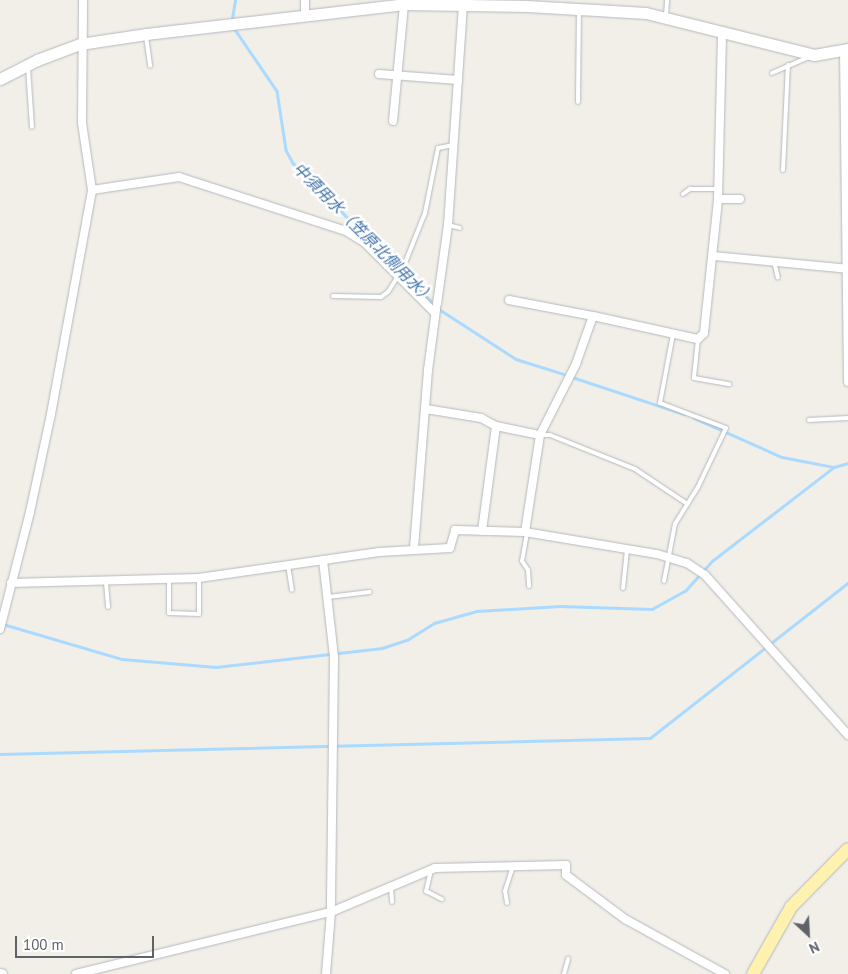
<!DOCTYPE html>
<meta charset="utf-8">
<style>
body{margin:0}
#map{position:relative;width:848px;height:974px;overflow:hidden;background:#f1efe8;font-family:"PT Sans","Noto Sans JP",sans-serif}
div>[style]{position:absolute}
[style*='--x']{left:calc(var(--x)*1px);top:calc(var(--y)*1px);width:calc(var(--w)*1px);rotate:calc(var(--a)*1deg)}
.stream>*{height:2.5px;margin:-1.25px;padding:0 1.25px;transform-origin:1.25px;border-radius:1.25px;background:#aadaff}
.roads{filter:drop-shadow(0 0 1px #b5b8bc) drop-shadow(0 0 1px #b5b8bc)}
.lane>*{height:4px;margin:-2px;padding:0 2px;transform-origin:2px;border-radius:2px;background:#fff}
.street>*{height:8px;margin:-4px;padding:0 4px;transform-origin:4px;border-radius:4px;background:#fff}
.secondary>*{height:11px;margin:-5.5px;padding:0 5.5px;transform-origin:5.5px;border-radius:5.5px;background:#fff}
.primary>*{height:12px;margin:-6px;padding:0 6px;transform-origin:6px;border-radius:6px;background:#fff2af}
span{translate:-50% -50%;white-space:nowrap;text-align:center;line-height:1.15;-webkit-text-stroke:5px #fff;paint-order:stroke}
.water-label{font-size:16px;color:#4174aa;font-style:italic}
.north{position:absolute;left:783px;top:909px;width:50px;height:50px;-webkit-text-stroke:4px #fff;paint-order:stroke;rotate:155deg;font-size:14px;font-weight:700;line-height:20px;text-align:center;color:#5f6368}
.north::after{content:'';display:block;margin:auto;width:18px;height:22px;background:#5f6368;clip-path:polygon(50% 0,100% 100%,50% 72%,0 100%)}
.scale{position:absolute;left:15px;top:936px;width:139px;height:22px;box-sizing:border-box;border:2px solid #5f6368;border-top:0;padding-left:6px;font-size:15px;line-height:18px;white-space:nowrap;color:#5f6368;-webkit-text-stroke:4px #fff;paint-order:stroke}
</style>
<div id="map">
<div class="stream">
<i style="--x:232;--y:19;--w:19;--a:-81"></i>
<i style="--x:234;--y:28;--w:76;--a:55.7"></i>
<i style="--x:277;--y:91;--w:60;--a:81.3"></i>
<i style="--x:286;--y:150;--w:15;--a:62"></i>
<i style="--x:293;--y:163;--w:206;--a:45"></i>
<i style="--x:439;--y:309;--w:92;--a:33"></i>
<i style="--x:516;--y:359;--w:50;--a:17.4"></i>
<i style="--x:572;--y:377;--w:118;--a:18.3"></i>
<i style="--x:694;--y:418;--w:96;--a:23.9"></i>
<i style="--x:782;--y:457;--w:53;--a:10.9"></i>
<i style="--x:834;--y:467;--w:15;--a:-16"></i>
<i style="--x:3;--y:624;--w:124;--a:16.4"></i>
<i style="--x:122;--y:659;--w:94;--a:4.9"></i>
<i style="--x:216;--y:667;--w:167;--a:-6.5"></i>
<i style="--x:382;--y:648;--w:26;--a:-18"></i>
<i style="--x:407;--y:640;--w:32;--a:-32"></i>
<i style="--x:434;--y:623;--w:45;--a:-15.6"></i>
<i style="--x:477;--y:611;--w:83;--a:-3.4"></i>
<i style="--x:560;--y:606;--w:92;--a:1.9"></i>
<i style="--x:652;--y:609;--w:38;--a:-29"></i>
<i style="--x:685;--y:591;--w:40;--a:-48"></i>
<i style="--x:712;--y:561;--w:154;--a:-37.6"></i>
<i style="--x:0;--y:754;--w:650;--a:-1.41"></i>
<i style="--x:650;--y:738;--w:251;--a:-38.1"></i>
</div>
<div class="roads">
<div class="lane">
<i style="--x:666;--y:16;--w:16;--a:-86"></i>
<i style="--x:146;--y:36;--w:30;--a:82"></i>
<i style="--x:28;--y:67;--w:60;--a:86.2"></i>
<i style="--x:772;--y:73;--w:40;--a:-23.4"></i>
<i style="--x:578;--y:102;--w:91;--a:-89.4"></i>
<i style="--x:783;--y:170;--w:105;--a:-87.3"></i>
<i style="--x:683;--y:194;--w:9;--a:-36"></i>
<i style="--x:690;--y:189;--w:28;--a:0"></i>
<i style="--x:448;--y:225;--w:12;--a:14"></i>
<i style="--x:774;--y:261;--w:17;--a:77"></i>
<i style="--x:333;--y:296;--w:48;--a:1.2"></i>
<i style="--x:381;--y:297;--w:9;--a:-36"></i>
<i style="--x:388;--y:292;--w:28;--a:-58"></i>
<i style="--x:403;--y:268;--w:59;--a:-68.2"></i>
<i style="--x:425;--y:213;--w:66;--a:-78.7"></i>
<i style="--x:438;--y:148;--w:16;--a:-11"></i>
<i style="--x:698;--y:339;--w:39;--a:96"></i>
<i style="--x:694;--y:378;--w:36;--a:10"></i>
<i style="--x:809;--y:420;--w:39;--a:-3"></i>
<i style="--x:540;--y:435;--w:10;--a:0"></i>
<i style="--x:550;--y:435;--w:92;--a:21.8"></i>
<i style="--x:635;--y:469;--w:61;--a:33.7"></i>
<i style="--x:527;--y:533;--w:28;--a:100"></i>
<i style="--x:522;--y:561;--w:11;--a:56"></i>
<i style="--x:528;--y:570;--w:16;--a:86"></i>
<i style="--x:288;--y:565;--w:25;--a:81"></i>
<i style="--x:169;--y:581;--w:32;--a:90"></i>
<i style="--x:169;--y:613;--w:30;--a:2"></i>
<i style="--x:199;--y:614;--w:36;--a:-90"></i>
<i style="--x:664;--y:581;--w:58;--a:-79.1"></i>
<i style="--x:675;--y:524;--w:44;--a:-58.1"></i>
<i style="--x:698;--y:487;--w:65;--a:-64.6"></i>
<i style="--x:726;--y:428;--w:71;--a:-159.3"></i>
<i style="--x:660;--y:403;--w:70;--a:-79.3"></i>
<i style="--x:106;--y:583;--w:24;--a:85"></i>
<i style="--x:623;--y:588;--w:39;--a:-84"></i>
<i style="--x:328;--y:597;--w:42;--a:-6.8"></i>
<i style="--x:431;--y:870;--w:22;--a:103"></i>
<i style="--x:426;--y:891;--w:18;--a:27"></i>
<i style="--x:391;--y:887;--w:15;--a:86"></i>
<i style="--x:507;--y:903;--w:12;--a:-99"></i>
<i style="--x:505;--y:891;--w:25;--a:-72"></i>
<i style="--x:564;--y:974;--w:16;--a:-75"></i>
</div>
<div class="street">
<i style="--x:305;--y:15;--w:15;--a:-90"></i>
<i style="--x:844;--y:50;--w:332;--a:89.3"></i>
<i style="--x:379;--y:74;--w:79;--a:4.3"></i>
<i style="--x:393;--y:121;--w:118;--a:-84.6"></i>
<i style="--x:92;--y:190;--w:88;--a:-8.5"></i>
<i style="--x:179;--y:177;--w:176;--a:17.9"></i>
<i style="--x:346;--y:231;--w:22;--a:32"></i>
<i style="--x:365;--y:243;--w:99;--a:45"></i>
<i style="--x:718;--y:199;--w:22;--a:0"></i>
<i style="--x:714;--y:256;--w:135;--a:5.5"></i>
<i style="--x:509;--y:300;--w:86;--a:10.8"></i>
<i style="--x:437;--y:304;--w:80;--a:-82.1"></i>
<i style="--x:448;--y:225;--w:221;--a:-86.1"></i>
<i style="--x:426;--y:409;--w:56;--a:9.3"></i>
<i style="--x:481;--y:418;--w:17;--a:28"></i>
<i style="--x:496;--y:426;--w:45;--a:11.6"></i>
<i style="--x:482;--y:531;--w:106;--a:-82.4"></i>
<i style="--x:525;--y:532;--w:98;--a:-81.2"></i>
<i style="--x:540;--y:435;--w:80;--a:-63.1"></i>
<i style="--x:576;--y:364;--w:51;--a:-70.5"></i>
<i style="--x:593;--y:316;--w:107;--a:12.4"></i>
<i style="--x:698;--y:339;--w:8;--a:-45"></i>
<i style="--x:704;--y:333;--w:135;--a:-84"></i>
<i style="--x:718;--y:199;--w:168;--a:-88.6"></i>
<i style="--x:414;--y:548;--w:179;--a:-85.5"></i>
<i style="--x:428;--y:370;--w:61;--a:-82.4"></i>
<i style="--x:323;--y:560;--w:97;--a:83.5"></i>
<i style="--x:334;--y:656;--w:256;--a:90.7"></i>
<i style="--x:331;--y:912;--w:62;--a:94.6"></i>
<i style="--x:11;--y:583;--w:188;--a:-1.5"></i>
<i style="--x:199;--y:578;--w:182;--a:-8.2"></i>
<i style="--x:379;--y:552;--w:71;--a:-3.2"></i>
<i style="--x:450;--y:548;--w:19;--a:-74"></i>
<i style="--x:455;--y:530;--w:70;--a:1.6"></i>
<i style="--x:525;--y:532;--w:134;--a:9.5"></i>
<i style="--x:657;--y:554;--w:31;--a:17"></i>
<i style="--x:687;--y:563;--w:22;--a:34"></i>
<i style="--x:705;--y:575;--w:215;--a:48.2"></i>
<i style="--x:0;--y:629;--w:121;--a:-75.6"></i>
<i style="--x:30;--y:512;--w:100;--a:-77.9"></i>
<i style="--x:51;--y:414;--w:228;--a:-79.6"></i>
<i style="--x:92;--y:190;--w:68;--a:-98.5"></i>
<i style="--x:82;--y:123;--w:123;--a:-89.5"></i>
<i style="--x:76;--y:974;--w:262;--a:-13.7"></i>
<i style="--x:331;--y:912;--w:113;--a:-22.9"></i>
<i style="--x:435;--y:868;--w:131;--a:-1.3"></i>
<i style="--x:566;--y:865;--w:10;--a:90"></i>
<i style="--x:566;--y:875;--w:74;--a:36.7"></i>
<i style="--x:625;--y:919;--w:114;--a:28.8"></i>
</div>
<div class="secondary">
<i style="--x:0;--y:79;--w:42;--a:-27.2"></i>
<i style="--x:37;--y:60;--w:46;--a:-20.4"></i>
<i style="--x:80;--y:44;--w:67;--a:-8.6"></i>
<i style="--x:146;--y:34;--w:260;--a:-6.6"></i>
<i style="--x:404;--y:4;--w:123;--a:0.9"></i>
<i style="--x:527;--y:6;--w:119;--a:3.4"></i>
<i style="--x:646;--y:13;--w:173;--a:14"></i>
<i style="--x:814;--y:55;--w:35;--a:-10"></i>
<i style="--x:0;--y:974;--w:1;--a:0"></i>
</div>
<div class="primary">
<i style="--x:753;--y:974;--w:77;--a:-60.4"></i>
<i style="--x:791;--y:907;--w:81;--a:-45.5"></i>
</div>
</div>
<div class="water-label">
<span style="left:364px;top:233px;rotate:45deg">中須用水（笠原北側用水）</span>
</div>
<div class="north">N</div>
<div class="scale">100 m</div>
</div>
